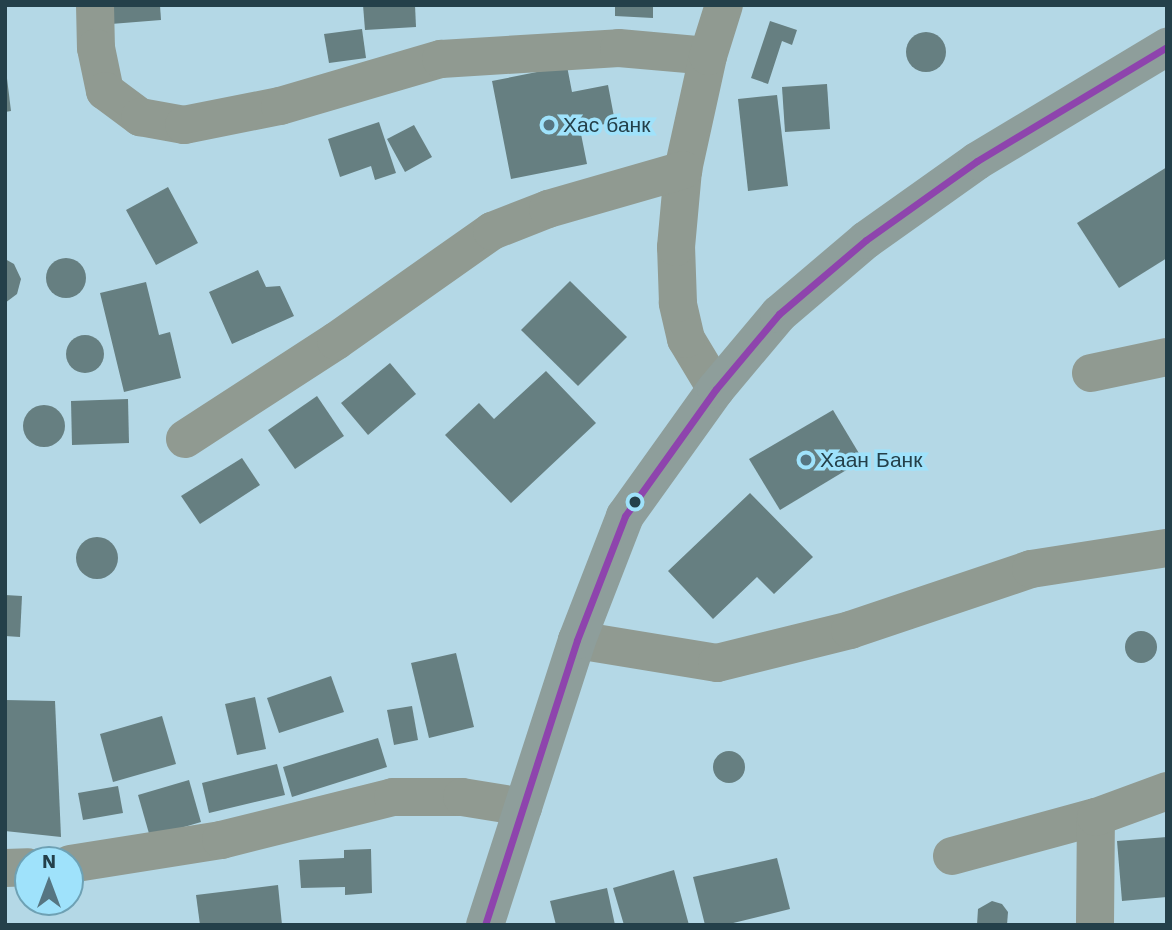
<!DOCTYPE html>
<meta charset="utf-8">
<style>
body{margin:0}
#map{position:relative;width:1172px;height:930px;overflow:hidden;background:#b4d8e6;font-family:"Work Sans",sans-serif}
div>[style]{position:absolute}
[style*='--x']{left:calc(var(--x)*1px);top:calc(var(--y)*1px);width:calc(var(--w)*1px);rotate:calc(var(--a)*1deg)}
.building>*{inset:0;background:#667f81}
.round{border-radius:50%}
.minor>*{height:38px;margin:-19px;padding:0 19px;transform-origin:19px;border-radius:19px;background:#909a91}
.major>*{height:38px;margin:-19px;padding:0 19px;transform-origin:19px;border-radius:19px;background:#8e9e9b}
.bus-1>*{height:7px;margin:-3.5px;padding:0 3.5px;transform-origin:3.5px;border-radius:3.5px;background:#8e44ad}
.dots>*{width:19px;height:19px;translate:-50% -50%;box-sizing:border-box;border:4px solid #9fe2fb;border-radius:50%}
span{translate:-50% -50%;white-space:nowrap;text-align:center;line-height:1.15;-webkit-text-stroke:7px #9fe2fb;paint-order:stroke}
.poi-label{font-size:21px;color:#24404a}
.left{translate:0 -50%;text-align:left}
.frame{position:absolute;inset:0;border:7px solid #24404a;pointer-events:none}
.north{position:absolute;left:14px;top:846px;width:70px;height:70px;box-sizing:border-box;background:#9fe2fb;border:2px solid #6ea1b4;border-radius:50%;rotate:0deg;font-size:19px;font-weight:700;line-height:28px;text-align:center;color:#24404a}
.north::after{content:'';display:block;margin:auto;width:24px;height:32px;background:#567581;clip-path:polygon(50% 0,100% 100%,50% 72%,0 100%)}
</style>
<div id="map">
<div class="building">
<i style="clip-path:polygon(110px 5px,160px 5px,161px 20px,111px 24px)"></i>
<i style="clip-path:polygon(363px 5px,415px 5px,416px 27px,365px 30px)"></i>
<i style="clip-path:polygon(615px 5px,653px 5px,653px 18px,615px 16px)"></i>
<i style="clip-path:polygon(770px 21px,797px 30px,792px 45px,782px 41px,768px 84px,751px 78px)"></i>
<i style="clip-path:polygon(362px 29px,366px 58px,329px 63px,324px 34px)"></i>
<i class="round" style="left:906px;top:32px;width:40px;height:40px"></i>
<i style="clip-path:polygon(5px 62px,11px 111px,5px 112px)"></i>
<i style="clip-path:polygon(567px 66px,572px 92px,608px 85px,615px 122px,580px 129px,587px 164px,511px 179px,492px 81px)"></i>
<i style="clip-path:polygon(827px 84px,830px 129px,785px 132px,782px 87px)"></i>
<i style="clip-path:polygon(777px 95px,788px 186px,748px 191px,738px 99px)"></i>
<i style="clip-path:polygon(379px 122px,396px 173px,375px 180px,371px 166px,340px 177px,328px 139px)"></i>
<i style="clip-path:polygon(414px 125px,432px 157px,405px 172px,387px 139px)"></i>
<i style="clip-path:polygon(1167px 167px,1167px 258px,1119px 288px,1077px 223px)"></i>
<i style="clip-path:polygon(168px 187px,198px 243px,156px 265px,126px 210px)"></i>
<i class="round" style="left:46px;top:258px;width:40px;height:40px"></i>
<i style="clip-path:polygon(5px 259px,14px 264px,21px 279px,17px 294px,5px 303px)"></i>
<i style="clip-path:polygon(258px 270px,266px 287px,280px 286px,294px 316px,232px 344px,209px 292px)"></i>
<i style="clip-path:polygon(570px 281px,627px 337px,578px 386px,521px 330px)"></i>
<i style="clip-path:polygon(146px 282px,159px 335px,170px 332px,181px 378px,124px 392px,100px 293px)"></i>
<i class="round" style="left:66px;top:335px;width:38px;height:38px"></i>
<i style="clip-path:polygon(390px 363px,416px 394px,368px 435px,341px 403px)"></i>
<i style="clip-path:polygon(546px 371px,596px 423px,511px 503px,445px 435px,479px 403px,494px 419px)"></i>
<i style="clip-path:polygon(317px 396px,344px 436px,295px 469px,268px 430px)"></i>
<i style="clip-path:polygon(128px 399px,129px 443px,72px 445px,71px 401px)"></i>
<i class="round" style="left:23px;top:405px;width:42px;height:42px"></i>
<i style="clip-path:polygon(833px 410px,863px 460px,780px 510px,749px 459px)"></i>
<i style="clip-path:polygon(242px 458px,260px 485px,200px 524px,181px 496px)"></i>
<i style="clip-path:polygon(750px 493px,813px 557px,774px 594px,757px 577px,713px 619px,668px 571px)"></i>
<i class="round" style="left:76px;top:537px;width:42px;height:42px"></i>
<i style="clip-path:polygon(5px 595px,22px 596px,20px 637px,5px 636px)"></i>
<i class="round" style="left:1125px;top:631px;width:32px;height:32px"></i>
<i style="clip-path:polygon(456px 653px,474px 727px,429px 738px,411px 663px)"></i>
<i style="clip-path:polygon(331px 676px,344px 712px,279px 733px,267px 698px)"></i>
<i style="clip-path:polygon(255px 697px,266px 749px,237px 755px,225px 704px)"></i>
<i style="clip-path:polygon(5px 700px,55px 701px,61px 837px,5px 831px)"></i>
<i style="clip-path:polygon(412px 706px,418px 740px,394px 745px,387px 710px)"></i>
<i style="clip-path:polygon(162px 716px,176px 764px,113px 782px,100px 734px)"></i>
<i style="clip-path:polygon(378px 738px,387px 767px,292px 797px,283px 767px)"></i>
<i class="round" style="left:713px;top:751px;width:32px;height:32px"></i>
<i style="clip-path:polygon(277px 764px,285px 795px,209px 813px,202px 783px)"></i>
<i style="clip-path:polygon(189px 780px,201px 822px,150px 837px,138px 795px)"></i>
<i style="clip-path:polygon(118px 786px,123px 813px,83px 820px,78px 793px)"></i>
<i style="clip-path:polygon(1167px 837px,1167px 897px,1122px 901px,1117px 841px)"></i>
<i style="clip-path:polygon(371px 849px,372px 893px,345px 895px,345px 887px,301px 888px,299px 860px,344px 858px,344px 850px)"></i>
<i style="clip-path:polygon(777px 858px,790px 909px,725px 925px,705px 925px,693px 877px)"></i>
<i style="clip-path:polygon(674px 870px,689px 925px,624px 925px,613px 888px)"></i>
<i style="clip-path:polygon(278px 885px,282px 925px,200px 925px,196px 895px)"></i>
<i style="clip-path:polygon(607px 888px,615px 925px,556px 925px,550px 901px)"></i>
<i style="clip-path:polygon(992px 901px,1002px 904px,1008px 912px,1007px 925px,977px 925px,978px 909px)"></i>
</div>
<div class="minor">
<i style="--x:95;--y:5;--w:43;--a:88.7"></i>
<i style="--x:96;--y:48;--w:44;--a:78.2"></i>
<i style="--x:105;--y:91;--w:44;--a:36.6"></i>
<i style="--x:140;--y:117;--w:45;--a:10.3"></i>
<i style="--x:184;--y:125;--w:98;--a:-11.2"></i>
<i style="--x:280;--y:106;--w:168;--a:-16.3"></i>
<i style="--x:441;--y:59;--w:178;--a:-3.5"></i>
<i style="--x:619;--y:48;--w:89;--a:5.1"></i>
<i style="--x:1091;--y:373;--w:78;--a:-11.9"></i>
<i style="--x:716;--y:389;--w:58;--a:-121"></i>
<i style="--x:686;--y:339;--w:37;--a:-103"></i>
<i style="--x:678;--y:303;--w:56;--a:-92"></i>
<i style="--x:676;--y:247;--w:77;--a:-84.8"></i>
<i style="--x:683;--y:170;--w:117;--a:-77.6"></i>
<i style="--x:708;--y:56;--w:53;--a:-72.6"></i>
<i style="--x:185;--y:439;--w:180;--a:-33"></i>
<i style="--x:336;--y:341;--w:191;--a:-35.2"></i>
<i style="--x:492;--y:231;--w:60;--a:-21.4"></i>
<i style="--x:548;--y:209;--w:141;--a:-16.1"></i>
<i style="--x:577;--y:640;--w:142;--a:9.3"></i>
<i style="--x:717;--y:663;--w:137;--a:-13.9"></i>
<i style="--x:850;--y:630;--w:191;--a:-18.6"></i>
<i style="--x:1031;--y:569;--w:138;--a:-8.8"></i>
<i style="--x:952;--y:856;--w:149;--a:-15.2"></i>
<i style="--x:70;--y:864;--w:153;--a:-9"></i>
<i style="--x:221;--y:840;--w:177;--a:-14"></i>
<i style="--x:393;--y:797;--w:69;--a:0"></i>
<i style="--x:462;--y:797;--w:62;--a:9.3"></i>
<i style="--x:5;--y:868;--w:23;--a:-2"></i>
<i style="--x:1095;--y:925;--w:108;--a:-89.5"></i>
<i style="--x:1096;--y:817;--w:76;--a:-20.1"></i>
</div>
<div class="major">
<i style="--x:485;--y:925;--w:299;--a:-72.1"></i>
<i style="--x:577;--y:640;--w:133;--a:-68.8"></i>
<i style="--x:625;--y:516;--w:156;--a:-54.4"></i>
<i style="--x:716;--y:389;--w:98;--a:-50"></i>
<i style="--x:779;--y:314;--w:114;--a:-40.4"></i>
<i style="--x:866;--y:240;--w:136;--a:-35.4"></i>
<i style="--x:977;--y:161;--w:222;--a:-31"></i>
</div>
<div class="bus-1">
<i style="--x:485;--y:925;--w:299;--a:-72.1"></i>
<i style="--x:577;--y:640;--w:133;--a:-68.8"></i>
<i style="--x:625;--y:516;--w:156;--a:-54.4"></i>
<i style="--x:716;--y:389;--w:98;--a:-50"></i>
<i style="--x:779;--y:314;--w:114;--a:-40.4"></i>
<i style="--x:866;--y:240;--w:136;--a:-35.4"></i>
<i style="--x:977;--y:161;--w:222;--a:-31"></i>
</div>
<div class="dots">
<i style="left:549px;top:125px;background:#567581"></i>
<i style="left:806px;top:460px;background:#567581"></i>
<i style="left:635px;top:502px;background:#24404a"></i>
</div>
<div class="poi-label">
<span class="left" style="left:563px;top:125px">Хас банк</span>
<span class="left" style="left:820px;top:460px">Хаан Банк</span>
</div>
<div class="frame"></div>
<div class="north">N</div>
</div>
